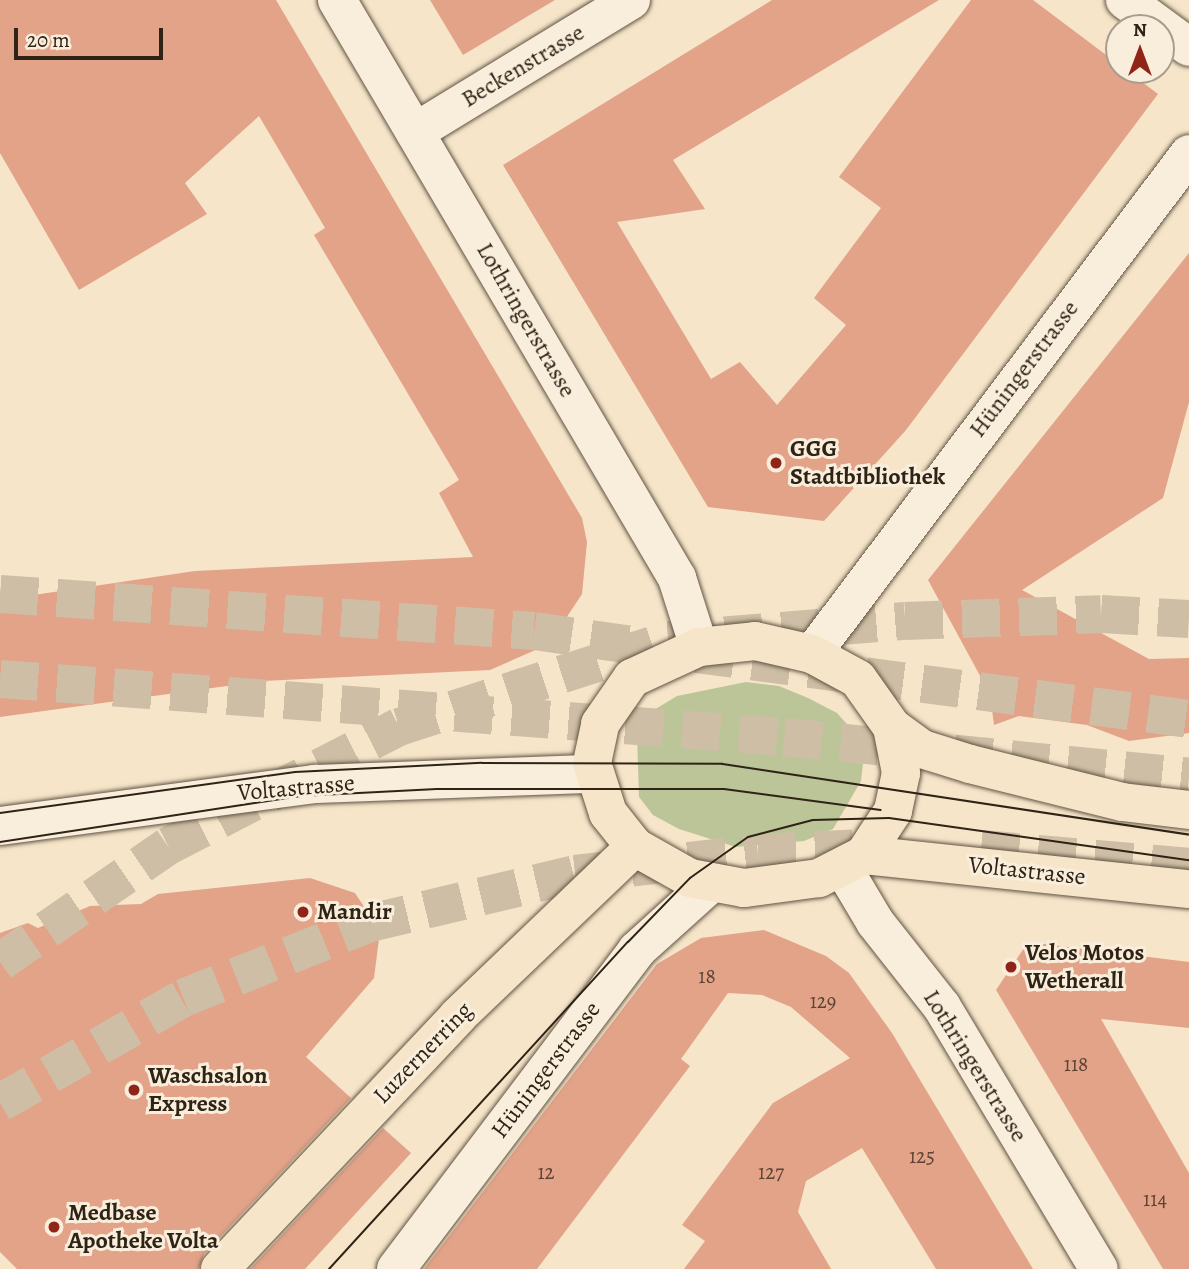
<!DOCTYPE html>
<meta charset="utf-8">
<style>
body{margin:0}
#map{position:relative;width:1189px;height:1269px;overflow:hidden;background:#f6e5c9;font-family:Alegreya,serif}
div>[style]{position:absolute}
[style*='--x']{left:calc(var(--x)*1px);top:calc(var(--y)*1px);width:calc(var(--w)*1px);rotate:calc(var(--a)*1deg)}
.green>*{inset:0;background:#bbc598}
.building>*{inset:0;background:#e2a389}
.highway-tunnel>*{height:38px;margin-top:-19px;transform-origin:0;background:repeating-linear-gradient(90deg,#cebea5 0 38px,transparent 0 57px)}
.roads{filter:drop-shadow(0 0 2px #615443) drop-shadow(0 0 2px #615443)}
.street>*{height:38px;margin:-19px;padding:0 19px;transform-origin:19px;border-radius:19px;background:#f9eedc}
.secondary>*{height:38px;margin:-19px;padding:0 19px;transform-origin:19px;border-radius:19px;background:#f9eedc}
.primary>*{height:38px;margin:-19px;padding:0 19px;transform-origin:19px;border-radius:19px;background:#f6e5c9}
.tram>*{height:2px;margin:-1px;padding:0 1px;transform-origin:1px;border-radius:1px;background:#2f2316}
.dots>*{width:19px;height:19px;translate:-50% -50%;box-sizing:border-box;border:4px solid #f9eedc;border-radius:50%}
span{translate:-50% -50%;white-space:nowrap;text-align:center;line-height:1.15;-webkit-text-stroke:6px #f9eedc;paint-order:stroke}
.number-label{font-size:21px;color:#5c4333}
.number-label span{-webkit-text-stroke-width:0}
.street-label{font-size:24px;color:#2f2316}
.poi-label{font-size:24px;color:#2f2316;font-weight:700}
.left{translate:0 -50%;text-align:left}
.north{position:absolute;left:1105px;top:14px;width:70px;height:70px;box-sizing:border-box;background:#f9eedc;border:2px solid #a89d8d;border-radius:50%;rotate:0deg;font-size:19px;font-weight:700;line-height:28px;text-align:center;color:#2f2316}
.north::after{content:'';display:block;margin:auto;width:24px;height:32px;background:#8f2418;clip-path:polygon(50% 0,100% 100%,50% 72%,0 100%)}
.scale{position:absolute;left:14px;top:28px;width:149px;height:32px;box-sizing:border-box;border:4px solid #2f2316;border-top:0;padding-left:9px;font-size:21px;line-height:24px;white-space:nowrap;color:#2f2316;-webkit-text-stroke:5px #f9eedc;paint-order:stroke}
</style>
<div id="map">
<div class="green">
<i style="clip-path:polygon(746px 682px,779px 686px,808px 698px,837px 713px,854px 732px,864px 755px,861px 781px,833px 829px,804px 841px,736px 847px,679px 829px,653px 815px,639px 797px,637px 735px,649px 713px,677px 696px)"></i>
</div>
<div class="building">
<i style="clip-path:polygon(0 0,276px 0,582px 518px,587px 542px,582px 594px,549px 644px,490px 670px,263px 681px,0 717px,0 600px,195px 571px,473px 557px,439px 493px,459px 480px,314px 235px,325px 228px,259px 116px,185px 183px,207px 214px,79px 290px,0 153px)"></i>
<i style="clip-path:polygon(430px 0,555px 0,463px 55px)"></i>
<i style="clip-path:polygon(772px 0,939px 0,673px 160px,705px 209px,617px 222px,711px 379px,740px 362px,777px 405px,846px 325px,814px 298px,881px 208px,839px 177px,971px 0,1033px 0,1158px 94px,906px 430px,824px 521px,708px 507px,503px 165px)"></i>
<i style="clip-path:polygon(1189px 253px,1189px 402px,1163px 498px,1022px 590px,1149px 659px,1189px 658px,1189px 733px,1129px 741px,1087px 725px,1019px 716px,994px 725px,990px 694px,928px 580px)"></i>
<i style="clip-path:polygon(310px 878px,355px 893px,380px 931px,374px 978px,306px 1057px,351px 1098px,204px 1254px,199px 1269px,17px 1269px,0 1252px,0 933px,28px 923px,38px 928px,90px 906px,141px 904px,158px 894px)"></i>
<i style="clip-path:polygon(764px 930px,826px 956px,849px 973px,892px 1033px,1033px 1269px,936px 1269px,862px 1148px,806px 1181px,798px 1212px,831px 1269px,684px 1269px,705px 1241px,682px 1225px,773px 1103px,850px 1058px,791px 1007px,762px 995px,728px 993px,681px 1059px,690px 1066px,537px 1269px,424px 1269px,657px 964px,701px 938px)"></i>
<i style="clip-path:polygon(1028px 942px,1189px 962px,1189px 1028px,1101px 1019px,1189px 1173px,1189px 1269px,1163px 1269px,996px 990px)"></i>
<i style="clip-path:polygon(383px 1128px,411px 1153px,305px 1269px,250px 1269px)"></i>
</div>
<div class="highway-tunnel">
<i style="--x:0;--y:594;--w:535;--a:3.96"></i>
<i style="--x:534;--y:631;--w:107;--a:8.1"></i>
<i style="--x:696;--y:654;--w:497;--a:7.5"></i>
<i style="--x:0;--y:679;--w:786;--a:4.23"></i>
<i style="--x:784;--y:737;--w:407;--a:5.6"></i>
<i style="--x:981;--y:849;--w:209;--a:4.9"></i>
<i style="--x:0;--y:962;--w:204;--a:-34.6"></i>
<i style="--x:168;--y:846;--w:260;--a:-27.3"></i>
<i style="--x:399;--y:727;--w:283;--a:-17.9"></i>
<i style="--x:668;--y:640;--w:238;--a:-4.6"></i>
<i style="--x:905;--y:621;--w:196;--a:-2"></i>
<i style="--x:1101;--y:614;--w:88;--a:3.3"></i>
<i style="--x:0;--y:1103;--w:211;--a:-29.8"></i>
<i style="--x:183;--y:998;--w:201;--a:-21.9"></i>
<i style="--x:370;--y:923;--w:211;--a:-13.4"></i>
<i style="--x:575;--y:874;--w:184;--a:-6.5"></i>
<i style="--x:758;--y:853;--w:128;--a:-2.7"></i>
</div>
<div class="roads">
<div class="street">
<i style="--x:337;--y:0;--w:671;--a:59.53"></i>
<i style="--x:677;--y:578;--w:72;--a:72.3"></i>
<i style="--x:1125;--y:0;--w:79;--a:36.3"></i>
<i style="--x:415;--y:132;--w:253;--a:-31.4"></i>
<i style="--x:0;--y:826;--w:318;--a:-7.6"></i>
<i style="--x:315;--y:784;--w:279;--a:-2.1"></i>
<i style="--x:843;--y:868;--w:63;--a:59.3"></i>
<i style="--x:875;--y:922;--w:108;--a:51.8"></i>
<i style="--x:942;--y:1007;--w:305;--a:59.1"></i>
<i style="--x:396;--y:1269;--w:400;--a:-52.9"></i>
<i style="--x:637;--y:950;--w:98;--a:-42.1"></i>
</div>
<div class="secondary">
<i style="--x:812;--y:654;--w:626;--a:-52.98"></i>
</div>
<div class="primary">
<i style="--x:755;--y:641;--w:58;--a:12.8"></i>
<i style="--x:812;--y:654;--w:52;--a:28.5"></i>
<i style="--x:858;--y:679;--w:59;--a:54.7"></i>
<i style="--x:892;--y:727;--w:47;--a:78.9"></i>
<i style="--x:901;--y:773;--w:39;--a:102"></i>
<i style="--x:893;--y:811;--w:53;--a:123.4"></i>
<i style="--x:864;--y:855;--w:51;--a:152.9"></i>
<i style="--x:819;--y:878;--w:76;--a:172.4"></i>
<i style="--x:744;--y:888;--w:55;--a:-169.5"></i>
<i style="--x:690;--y:878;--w:63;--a:-150.6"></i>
<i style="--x:635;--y:847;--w:43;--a:-128.5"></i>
<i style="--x:608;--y:813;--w:52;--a:-107.7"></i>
<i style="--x:592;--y:763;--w:40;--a:-78"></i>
<i style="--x:600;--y:724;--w:56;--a:-55.2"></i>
<i style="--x:632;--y:678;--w:74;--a:-24.8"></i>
<i style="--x:699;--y:647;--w:56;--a:-6.1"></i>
<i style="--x:892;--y:727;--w:37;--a:36"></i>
<i style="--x:922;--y:749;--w:50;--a:17.4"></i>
<i style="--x:970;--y:764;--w:157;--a:14"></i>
<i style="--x:1122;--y:802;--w:67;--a:6.8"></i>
<i style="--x:864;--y:855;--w:327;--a:6"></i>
<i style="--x:220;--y:1269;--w:347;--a:-46.7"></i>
<i style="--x:458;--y:1016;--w:245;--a:-43.7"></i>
</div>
</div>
<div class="tram">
<i style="--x:0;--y:813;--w:298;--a:-7.9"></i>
<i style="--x:295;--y:772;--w:187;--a:-2.8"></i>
<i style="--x:482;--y:763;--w:240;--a:0.2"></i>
<i style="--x:722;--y:764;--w:472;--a:8.6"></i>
<i style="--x:0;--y:842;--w:304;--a:-8.7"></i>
<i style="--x:300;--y:796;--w:137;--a:-2.9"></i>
<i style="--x:437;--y:789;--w:287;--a:0"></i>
<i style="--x:724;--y:789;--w:158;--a:7.6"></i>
<i style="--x:329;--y:1269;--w:443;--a:-47.6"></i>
<i style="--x:628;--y:942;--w:89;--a:-45.9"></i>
<i style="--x:690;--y:878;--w:71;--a:-35.3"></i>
<i style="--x:748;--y:837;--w:67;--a:-14.7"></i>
<i style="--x:813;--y:820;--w:76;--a:-1.5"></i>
<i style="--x:889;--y:818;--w:303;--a:8"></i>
</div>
<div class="dots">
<i style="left:776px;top:463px;background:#8f2418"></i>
<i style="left:303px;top:912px;background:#8f2418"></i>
<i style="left:1011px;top:967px;background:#8f2418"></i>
<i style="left:134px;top:1090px;background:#8f2418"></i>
<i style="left:54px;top:1227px;background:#8f2418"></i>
</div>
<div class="number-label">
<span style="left:707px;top:976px">18</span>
<span style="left:823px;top:1001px">129</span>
<span style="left:1076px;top:1064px">118</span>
<span style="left:922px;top:1156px">125</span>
<span style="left:546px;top:1172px">12</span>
<span style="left:771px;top:1172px">127</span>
<span style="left:1155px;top:1199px">114</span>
</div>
<div class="street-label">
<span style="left:523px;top:66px;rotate:-31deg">Beckenstrasse</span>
<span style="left:526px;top:320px;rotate:60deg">Lothringerstrasse</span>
<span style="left:1024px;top:369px;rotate:-53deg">Hüningerstrasse</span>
<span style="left:296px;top:788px;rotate:-5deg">Voltastrasse</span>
<span style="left:1027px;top:871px;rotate:6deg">Voltastrasse</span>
<span style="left:423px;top:1053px;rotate:-46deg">Luzernerring</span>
<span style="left:975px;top:1066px;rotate:58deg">Lothringerstrasse</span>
<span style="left:546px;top:1070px;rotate:-53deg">Hüningerstrasse</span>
</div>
<div class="poi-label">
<span class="left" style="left:790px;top:463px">GGG<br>Stadtbibliothek</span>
<span class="left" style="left:317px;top:912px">Mandir</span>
<span class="left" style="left:1025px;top:967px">Velos Motos<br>Wetherall</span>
<span class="left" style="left:148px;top:1090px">Waschsalon<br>Express</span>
<span class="left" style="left:68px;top:1227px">Medbase<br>Apotheke Volta</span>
</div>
<div class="north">N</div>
<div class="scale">20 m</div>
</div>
